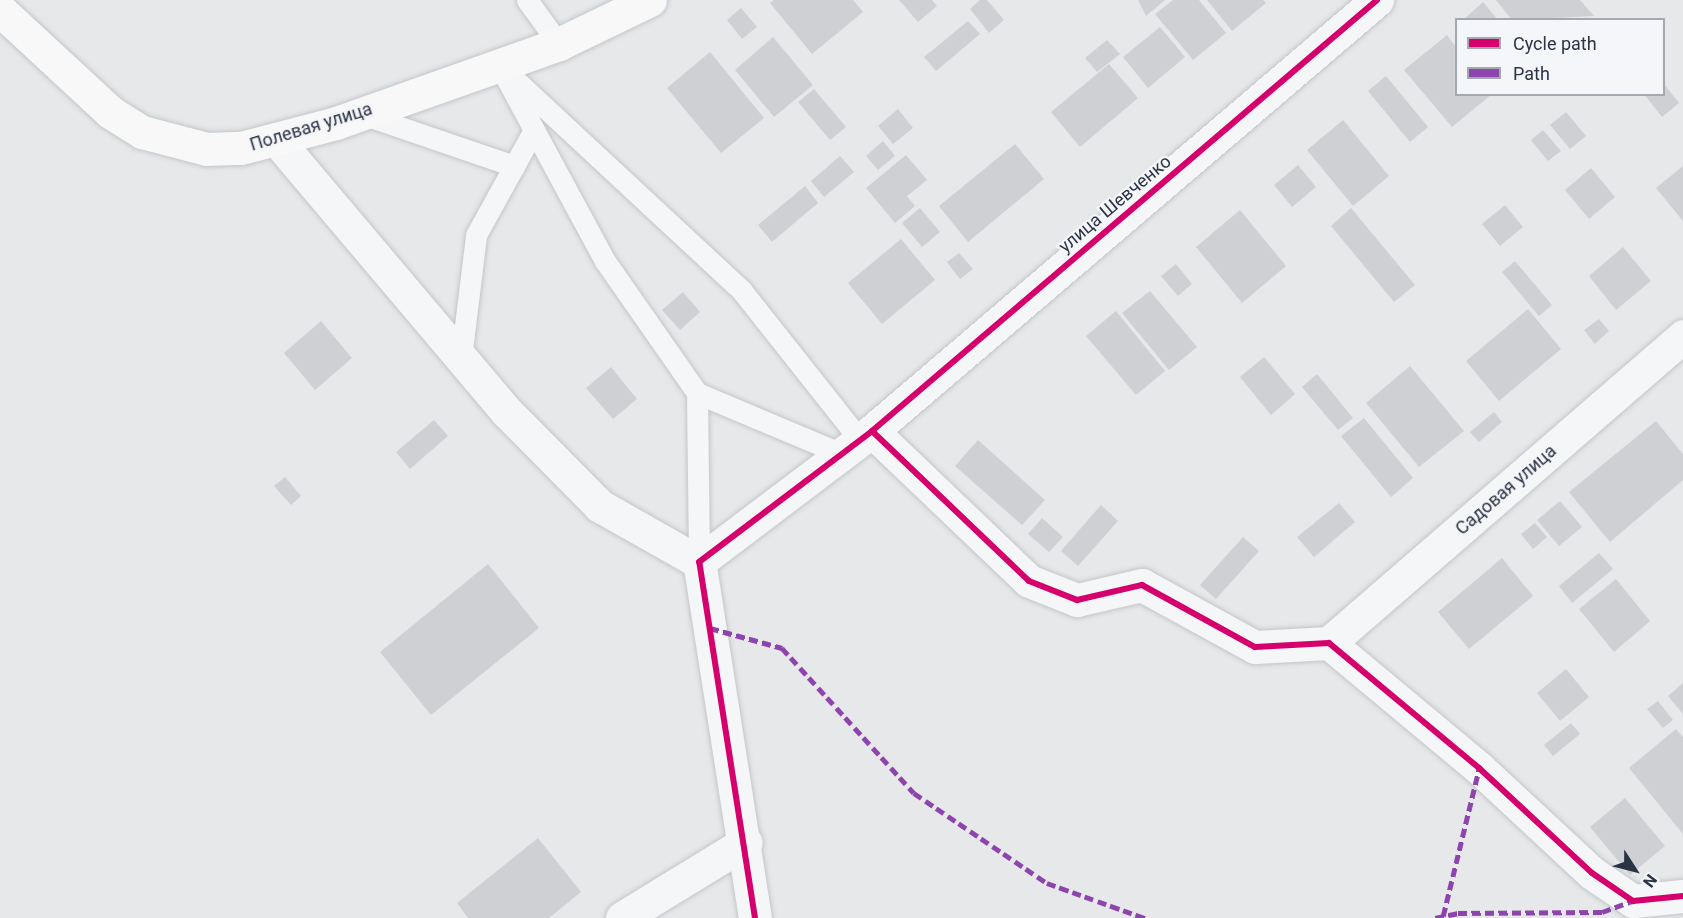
<!DOCTYPE html>
<meta charset="utf-8">
<style>
body{margin:0}
#map{position:relative;width:1683px;height:918px;overflow:hidden;background:#e6e8ea;font-family:Roboto,sans-serif}
div>[style]{position:absolute}
[style*='--x']{left:calc(var(--x)*1px);top:calc(var(--y)*1px);width:calc(var(--w)*1px);rotate:calc(var(--a)*1deg)}
.building>*{inset:0;background:#ced0d3}
.roads{filter:drop-shadow(0 0 2px #c4c6c8) drop-shadow(0 0 2px #c4c6c8)}
.lane>*{height:21px;margin:-10.5px;padding:0 10.5px;transform-origin:10.5px;border-radius:10.5px;background:#f5f6f7}
.street>*{height:33px;margin:-16.5px;padding:0 16.5px;transform-origin:16.5px;border-radius:16.5px;background:#f5f6f7}
.secondary>*{height:33px;margin:-16.5px;padding:0 16.5px;transform-origin:16.5px;border-radius:16.5px;background:#f8f8f8}
.quiet>*{height:4.5px;margin-top:-2.25px;transform-origin:0;background:repeating-linear-gradient(90deg,#8e44ad 0 9px,transparent 0 13.5px)}
.cycleway>*{height:6px;margin:-3px;padding:0 3px;transform-origin:3px;border-radius:3px;background:#d6006c}
span{translate:-50% -50%;white-space:nowrap;text-align:center;line-height:1.15;-webkit-text-stroke:4.5px #f4f6f9;paint-order:stroke}
.street-label{font-size:18px;color:#2b3445}
.legend{position:absolute;left:1455px;top:18px;width:210px;height:78px;box-sizing:border-box;background:#f4f6f9;border:2px solid #a4a8b1;margin:0;padding:8px 10px;list-style:none;font-size:18px;color:#2b3445}
.legend li{display:flex;align-items:center;gap:12px;height:30px}
.legend b{width:30px;border:2px solid #a4a8b1}
.north{position:absolute;left:1605px;top:840px;width:60px;height:60px;-webkit-text-stroke:4px #f4f6f9;paint-order:stroke;rotate:126deg;font-size:16px;font-weight:700;line-height:24px;text-align:center;color:#2b3445}
.north::after{content:'';display:block;margin:auto;width:21px;height:27px;background:#2b3445;clip-path:polygon(50% 0,100% 100%,50% 72%,0 100%)}
</style>
<div id="map">
<div class="building">
<i style="clip-path:polygon(774px 0,853px 0,863px 12px,812px 54px,770px 3px)"></i>
<i style="clip-path:polygon(899px 0,932px 0,937px 6px,918px 22px)"></i>
<i style="clip-path:polygon(980px 0,987px 0,1004px 20px,989px 33px,970px 9px)"></i>
<i style="clip-path:polygon(1138px 0,1165px 0,1146px 16px)"></i>
<i style="clip-path:polygon(1173px 0,1199px 0,1226px 33px,1193px 60px,1155px 14px)"></i>
<i style="clip-path:polygon(1207px 0,1263px 0,1266px 3px,1232px 31px)"></i>
<i style="clip-path:polygon(1496px 0,1580px 0,1594px 16px,1512px 20px)"></i>
<i style="clip-path:polygon(1483px 2px,1498px 20px,1463px 20px)"></i>
<i style="clip-path:polygon(741px 8px,757px 27px,742px 39px,727px 20px)"></i>
<i style="clip-path:polygon(968px 21px,980px 34px,936px 71px,924px 57px)"></i>
<i style="clip-path:polygon(1160px 27px,1185px 57px,1148px 88px,1123px 57px)"></i>
<i style="clip-path:polygon(1447px 35px,1456px 47px,1456px 94px,1492px 94px,1452px 127px,1404px 70px)"></i>
<i style="clip-path:polygon(773px 37px,813px 85px,774px 117px,735px 70px)"></i>
<i style="clip-path:polygon(1107px 40px,1120px 54px,1097px 72px,1085px 58px)"></i>
<i style="clip-path:polygon(710px 52px,764px 118px,721px 153px,667px 88px)"></i>
<i style="clip-path:polygon(1109px 64px,1138px 98px,1080px 147px,1051px 112px)"></i>
<i style="clip-path:polygon(1386px 76px,1428px 127px,1410px 142px,1368px 91px)"></i>
<i style="clip-path:polygon(1664px 84px,1679px 103px,1662px 117px,1644px 94px,1664px 94px)"></i>
<i style="clip-path:polygon(814px 89px,846px 127px,830px 140px,798px 102px)"></i>
<i style="clip-path:polygon(898px 109px,913px 128px,893px 144px,878px 126px)"></i>
<i style="clip-path:polygon(1566px 112px,1586px 136px,1570px 149px,1550px 125px)"></i>
<i style="clip-path:polygon(1343px 120px,1389px 176px,1353px 206px,1307px 150px)"></i>
<i style="clip-path:polygon(1543px 130px,1561px 151px,1548px 161px,1531px 140px)"></i>
<i style="clip-path:polygon(883px 141px,895px 156px,878px 170px,866px 156px)"></i>
<i style="clip-path:polygon(1015px 144px,1044px 179px,968px 242px,939px 206px)"></i>
<i style="clip-path:polygon(906px 155px,927px 180px,907px 196px,915px 206px,895px 223px,866px 188px)"></i>
<i style="clip-path:polygon(840px 156px,854px 172px,824px 197px,811px 181px)"></i>
<i style="clip-path:polygon(1298px 165px,1316px 187px,1292px 207px,1274px 185px)"></i>
<i style="clip-path:polygon(1683px 166px,1683px 221px,1656px 188px)"></i>
<i style="clip-path:polygon(1591px 168px,1615px 197px,1589px 219px,1565px 190px)"></i>
<i style="clip-path:polygon(805px 186px,818px 203px,772px 242px,758px 225px)"></i>
<i style="clip-path:polygon(1505px 205px,1523px 227px,1500px 246px,1482px 224px)"></i>
<i style="clip-path:polygon(920px 208px,940px 232px,922px 247px,902px 223px)"></i>
<i style="clip-path:polygon(1351px 208px,1415px 285px,1394px 302px,1331px 226px)"></i>
<i style="clip-path:polygon(1240px 210px,1286px 266px,1242px 303px,1196px 247px)"></i>
<i style="clip-path:polygon(901px 239px,935px 280px,882px 324px,848px 283px)"></i>
<i style="clip-path:polygon(1623px 247px,1651px 281px,1616px 310px,1589px 276px)"></i>
<i style="clip-path:polygon(959px 253px,973px 269px,960px 279px,947px 262px)"></i>
<i style="clip-path:polygon(1515px 261px,1552px 305px,1539px 316px,1502px 272px)"></i>
<i style="clip-path:polygon(1176px 264px,1192px 284px,1178px 296px,1161px 276px)"></i>
<i style="clip-path:polygon(1150px 291px,1197px 347px,1169px 370px,1122px 313px)"></i>
<i style="clip-path:polygon(683px 292px,700px 312px,680px 330px,662px 310px)"></i>
<i style="clip-path:polygon(1528px 309px,1561px 349px,1499px 401px,1466px 361px)"></i>
<i style="clip-path:polygon(1116px 311px,1165px 371px,1136px 395px,1086px 336px)"></i>
<i style="clip-path:polygon(1599px 319px,1609px 331px,1595px 344px,1584px 330px)"></i>
<i style="clip-path:polygon(321px 321px,352px 358px,315px 390px,284px 353px)"></i>
<i style="clip-path:polygon(1264px 357px,1295px 394px,1271px 415px,1240px 377px)"></i>
<i style="clip-path:polygon(1410px 366px,1464px 431px,1419px 467px,1366px 403px)"></i>
<i style="clip-path:polygon(611px 367px,637px 399px,613px 419px,586px 388px)"></i>
<i style="clip-path:polygon(1317px 374px,1353px 418px,1338px 430px,1302px 387px)"></i>
<i style="clip-path:polygon(1494px 412px,1502px 422px,1479px 442px,1470px 432px)"></i>
<i style="clip-path:polygon(1364px 418px,1413px 478px,1391px 497px,1341px 436px)"></i>
<i style="clip-path:polygon(434px 420px,448px 436px,410px 469px,396px 452px)"></i>
<i style="clip-path:polygon(1656px 421px,1683px 454px,1683px 480px,1610px 542px,1569px 492px)"></i>
<i style="clip-path:polygon(978px 440px,1045px 500px,1022px 525px,955px 466px)"></i>
<i style="clip-path:polygon(285px 477px,301px 496px,291px 505px,274px 486px)"></i>
<i style="clip-path:polygon(1560px 501px,1582px 527px,1559px 546px,1537px 520px)"></i>
<i style="clip-path:polygon(1339px 503px,1355px 522px,1314px 557px,1297px 537px)"></i>
<i style="clip-path:polygon(1101px 505px,1118px 521px,1078px 566px,1061px 551px)"></i>
<i style="clip-path:polygon(1042px 518px,1063px 537px,1049px 552px,1028px 534px)"></i>
<i style="clip-path:polygon(1535px 523px,1547px 537px,1533px 549px,1521px 534px)"></i>
<i style="clip-path:polygon(1243px 537px,1259px 551px,1216px 599px,1200px 585px)"></i>
<i style="clip-path:polygon(1599px 553px,1613px 569px,1572px 603px,1559px 586px)"></i>
<i style="clip-path:polygon(1502px 558px,1533px 596px,1469px 649px,1438px 612px)"></i>
<i style="clip-path:polygon(488px 564px,539px 628px,431px 715px,380px 652px)"></i>
<i style="clip-path:polygon(1616px 579px,1650px 621px,1614px 652px,1579px 609px)"></i>
<i style="clip-path:polygon(1566px 669px,1589px 697px,1560px 721px,1537px 693px)"></i>
<i style="clip-path:polygon(1683px 683px,1683px 714px,1668px 696px)"></i>
<i style="clip-path:polygon(1658px 701px,1673px 720px,1663px 728px,1647px 709px)"></i>
<i style="clip-path:polygon(1571px 723px,1580px 734px,1553px 756px,1544px 745px)"></i>
<i style="clip-path:polygon(1676px 729px,1683px 737px,1683px 834px,1629px 768px)"></i>
<i style="clip-path:polygon(1625px 798px,1665px 846px,1630px 875px,1590px 827px)"></i>
<i style="clip-path:polygon(538px 838px,581px 892px,549px 918px,468px 918px,457px 903px)"></i>
</div>
<div class="roads">
<div class="lane">
<i style="--x:527;--y:0;--w:54;--a:54"></i>
<i style="--x:499;--y:65;--w:223;--a:61.6"></i>
<i style="--x:605;--y:261;--w:161;--a:55.1"></i>
<i style="--x:697;--y:393;--w:157;--a:22.8"></i>
<i style="--x:512;--y:77;--w:314;--a:42.9"></i>
<i style="--x:742;--y:291;--w:190;--a:51.6"></i>
<i style="--x:362;--y:114;--w:161;--a:18.9"></i>
<i style="--x:461;--y:358;--w:124;--a:-83"></i>
<i style="--x:476;--y:235;--w:120;--a:-61.1"></i>
<i style="--x:697;--y:393;--w:169;--a:89.3"></i>
</div>
<div class="street">
<i style="--x:276;--y:139;--w:358;--a:49.8"></i>
<i style="--x:507;--y:412;--w:132;--a:45.3"></i>
<i style="--x:600;--y:506;--w:114;--a:29.5"></i>
<i style="--x:872;--y:431;--w:217;--a:43.7"></i>
<i style="--x:1029;--y:581;--w:52;--a:21.6"></i>
<i style="--x:1077;--y:600;--w:67;--a:-13"></i>
<i style="--x:1142;--y:585;--w:129;--a:28.8"></i>
<i style="--x:1255;--y:647;--w:74;--a:-3.1"></i>
<i style="--x:1329;--y:643;--w:195;--a:39.8"></i>
<i style="--x:1479;--y:768;--w:154;--a:42.9"></i>
<i style="--x:1592;--y:873;--w:50;--a:34.3"></i>
<i style="--x:1633;--y:901;--w:50;--a:-5.7"></i>
<i style="--x:1329;--y:643;--w:469;--a:-40.9"></i>
<i style="--x:622;--y:918;--w:145;--a:-31.5"></i>
<i style="--x:755;--y:918;--w:360;--a:-98.9"></i>
<i style="--x:699;--y:562;--w:217;--a:-37.1"></i>
<i style="--x:872;--y:431;--w:664;--a:-40.48"></i>
</div>
<div class="secondary">
<i style="--x:0;--y:10;--w:150;--a:42.8"></i>
<i style="--x:110;--y:112;--w:38;--a:32"></i>
<i style="--x:142;--y:132;--w:67;--a:14.7"></i>
<i style="--x:207;--y:149;--w:34;--a:-2"></i>
<i style="--x:241;--y:148;--w:98;--a:-14.7"></i>
<i style="--x:336;--y:123;--w:237;--a:-19.5"></i>
<i style="--x:559;--y:44;--w:101;--a:-25.8"></i>
</div>
</div>
<div class="quiet">
<i style="--x:710;--y:628;--w:75;--a:15.5"></i>
<i style="--x:782;--y:648;--w:196;--a:47.7"></i>
<i style="--x:914;--y:793;--w:161;--a:34.1"></i>
<i style="--x:1047;--y:883;--w:104;--a:19.7"></i>
<i style="--x:1443;--y:916;--w:152;--a:-76.3"></i>
<i style="--x:1435;--y:918;--w:24;--a:-12"></i>
<i style="--x:1458;--y:913;--w:144;--a:-0.4"></i>
<i style="--x:1602;--y:912;--w:33;--a:-20"></i>
</div>
<div class="cycleway">
<i style="--x:872;--y:431;--w:217;--a:43.7"></i>
<i style="--x:1029;--y:581;--w:52;--a:21.6"></i>
<i style="--x:1077;--y:600;--w:67;--a:-13"></i>
<i style="--x:1142;--y:585;--w:129;--a:28.8"></i>
<i style="--x:1255;--y:647;--w:74;--a:-3.1"></i>
<i style="--x:1329;--y:643;--w:195;--a:39.8"></i>
<i style="--x:1479;--y:768;--w:154;--a:42.9"></i>
<i style="--x:1592;--y:873;--w:50;--a:34.3"></i>
<i style="--x:1633;--y:901;--w:50;--a:-5.7"></i>
<i style="--x:755;--y:918;--w:360;--a:-98.9"></i>
<i style="--x:699;--y:562;--w:217;--a:-37.1"></i>
<i style="--x:872;--y:431;--w:664;--a:-40.48"></i>
</div>
<div class="street-label">
<span style="left:311px;top:127px;rotate:-17deg">Полевая улица</span>
<span style="left:1115px;top:204px;rotate:-40deg">улица Шевченко</span>
<span style="left:1506px;top:490px;rotate:-41deg">Садовая улица</span>
</div>
<ul class="legend">
<li><b style="height:8px;background:#d6006c"></b>Cycle path</li>
<li><b style="height:8px;background:#8e44ad"></b>Path</li>
</ul>
<div class="north">N</div>
</div>
